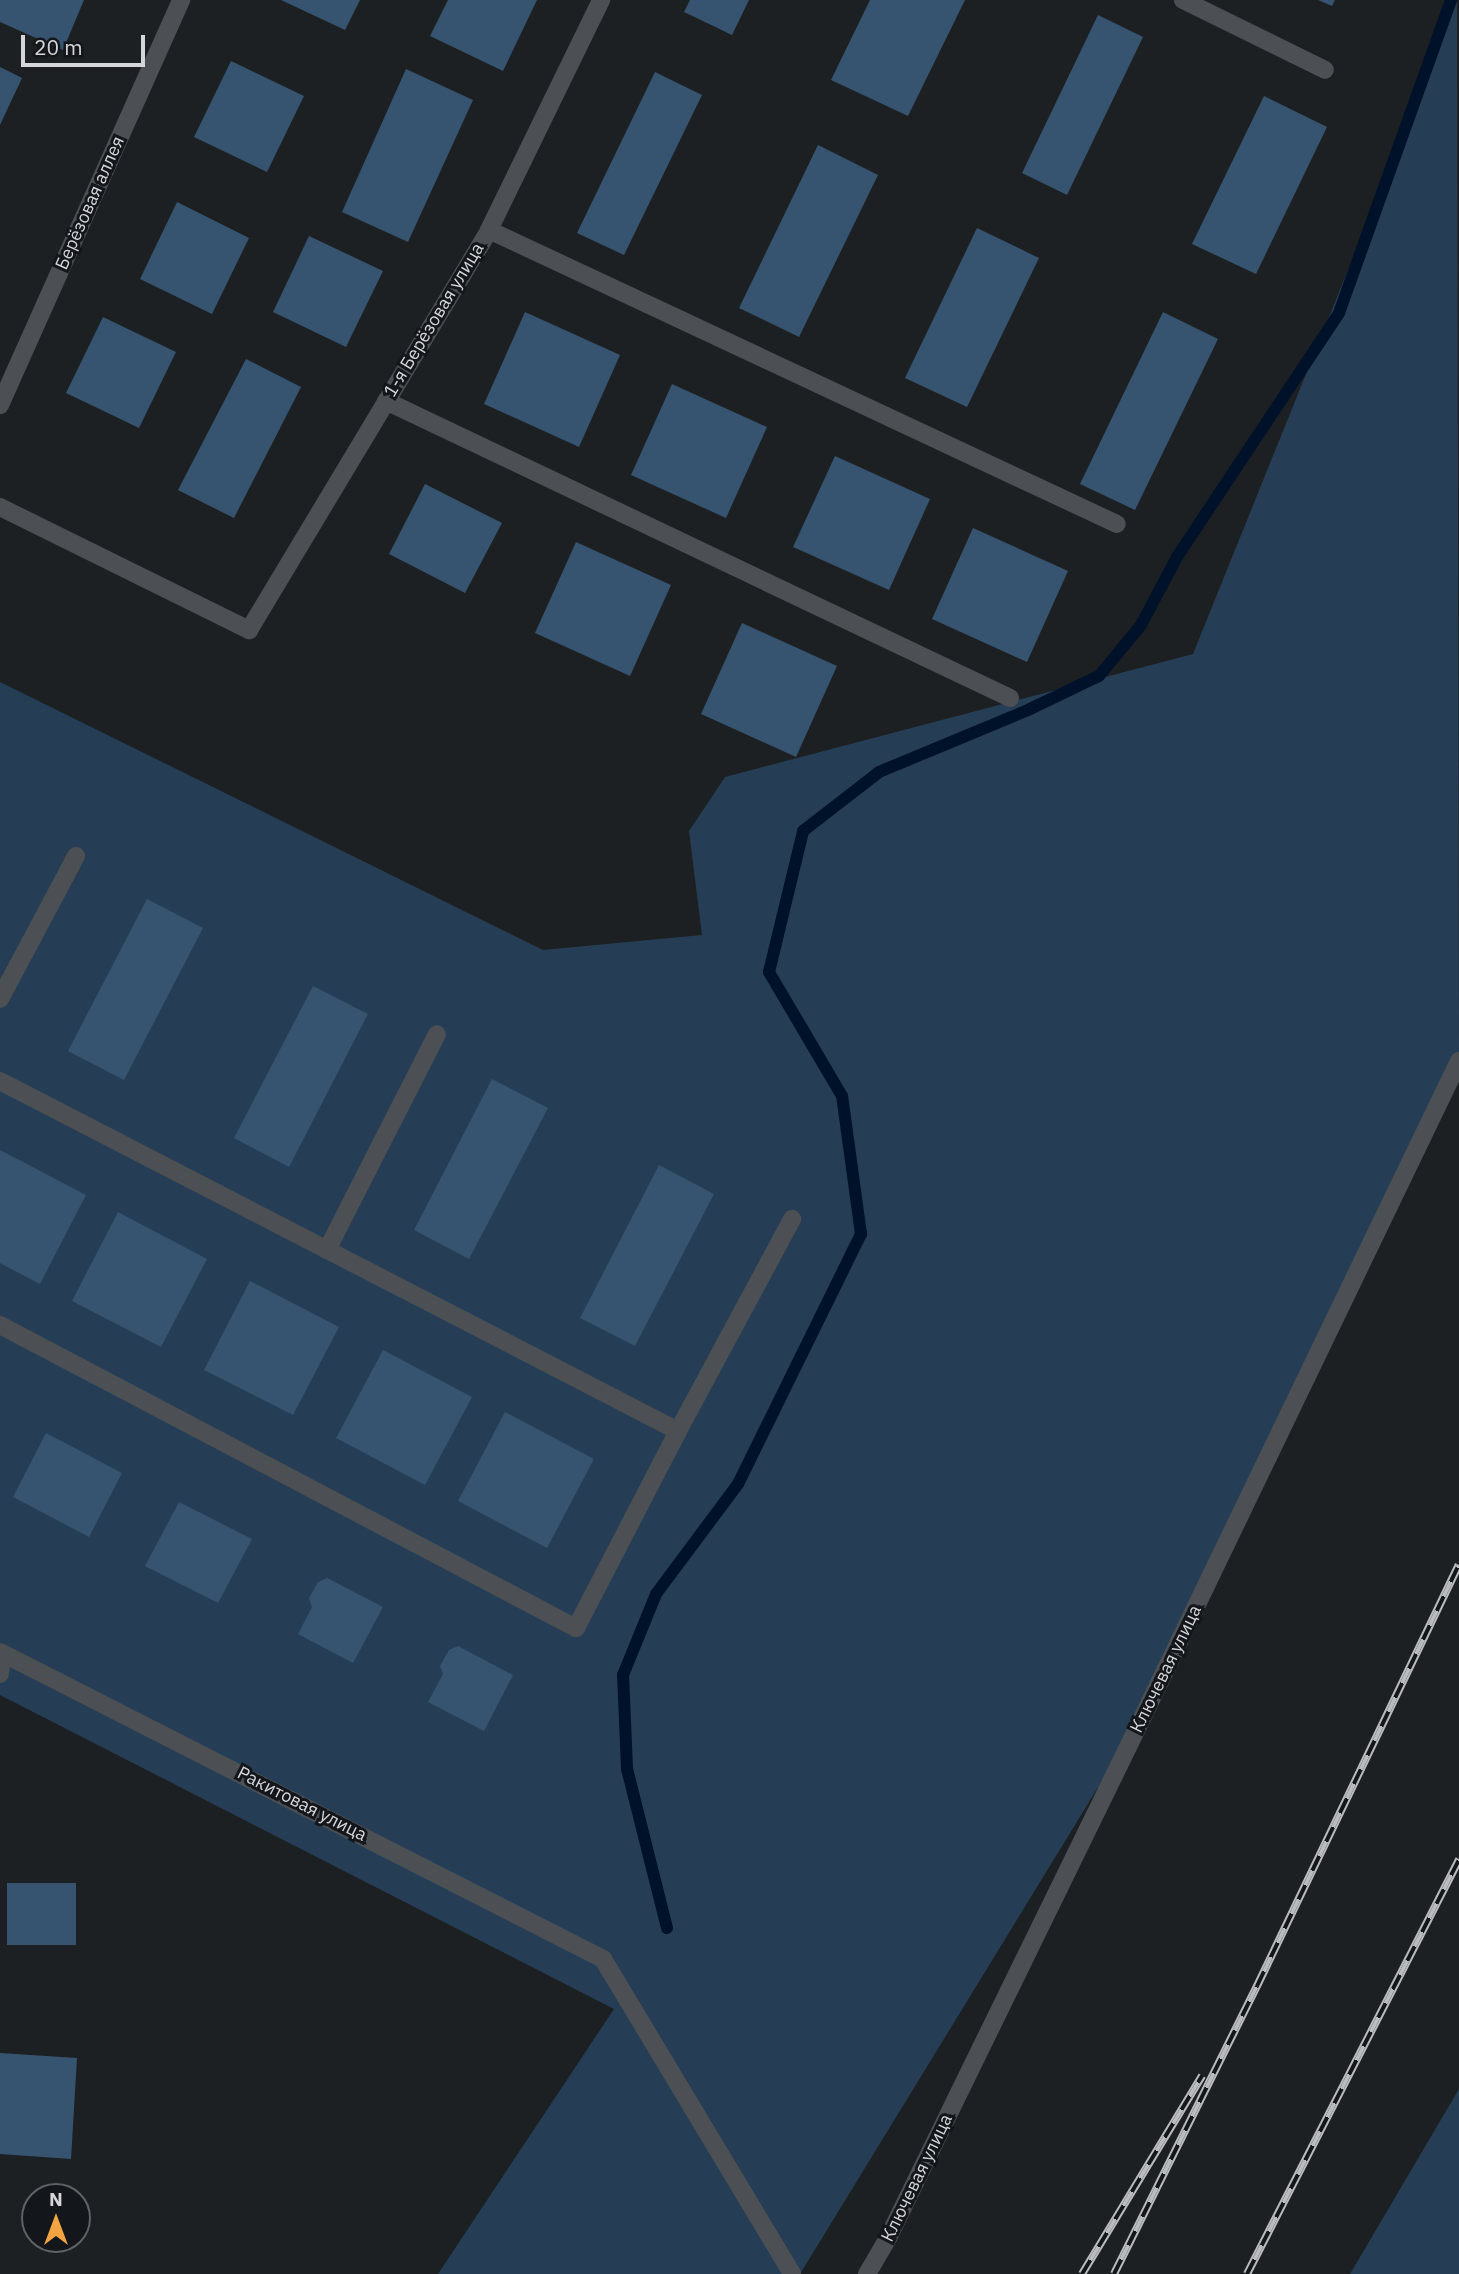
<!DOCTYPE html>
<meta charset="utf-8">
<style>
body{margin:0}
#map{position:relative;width:1459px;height:2274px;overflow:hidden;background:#1c2023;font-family:"IBM Plex Sans",sans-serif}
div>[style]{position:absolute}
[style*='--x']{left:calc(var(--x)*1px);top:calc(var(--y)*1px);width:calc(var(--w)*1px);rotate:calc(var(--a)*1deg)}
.green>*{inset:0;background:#263e55}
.stream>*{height:12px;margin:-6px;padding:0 6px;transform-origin:6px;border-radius:6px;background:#001229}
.building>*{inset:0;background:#36536f}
.street>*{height:18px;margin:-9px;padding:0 9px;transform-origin:9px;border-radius:9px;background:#4c5054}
.secondary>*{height:18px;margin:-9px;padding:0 9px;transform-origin:9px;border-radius:9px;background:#4c5054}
.rail>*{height:8px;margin-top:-4px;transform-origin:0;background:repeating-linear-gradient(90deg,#13161a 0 16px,#b9bbbe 0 32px);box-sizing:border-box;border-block:2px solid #b9bbbe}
span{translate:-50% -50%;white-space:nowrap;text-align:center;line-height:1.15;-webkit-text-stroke:6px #13161a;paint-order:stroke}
.street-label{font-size:18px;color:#d4d6d9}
.north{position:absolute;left:21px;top:2183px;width:70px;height:70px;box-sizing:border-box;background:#13161a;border:2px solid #606366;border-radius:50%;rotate:0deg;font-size:19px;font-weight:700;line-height:28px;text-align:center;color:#d4d6d9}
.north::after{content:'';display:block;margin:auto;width:24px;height:32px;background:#f3a442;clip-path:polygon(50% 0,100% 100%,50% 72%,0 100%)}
.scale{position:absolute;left:21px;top:35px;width:124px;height:32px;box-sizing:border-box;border:4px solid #d4d6d9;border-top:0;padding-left:9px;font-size:21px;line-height:24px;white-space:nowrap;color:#d4d6d9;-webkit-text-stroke:5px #13161a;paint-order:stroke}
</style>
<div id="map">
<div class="green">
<i style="clip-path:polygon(1457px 0,1459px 1059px,1149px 1704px,800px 2274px,438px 2274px,614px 2009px,0 1695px,0 682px,543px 950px,702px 935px,689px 831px,725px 777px,1193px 654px)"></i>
<i style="clip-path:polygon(1459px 2089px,1459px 2274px,1350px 2274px)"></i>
</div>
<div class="stream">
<i style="--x:667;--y:1928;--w:164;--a:-104.1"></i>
<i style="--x:627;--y:1769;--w:94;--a:-92.4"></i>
<i style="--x:623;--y:1675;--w:87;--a:-67.8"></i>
<i style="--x:656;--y:1594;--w:137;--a:-53.3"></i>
<i style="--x:738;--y:1484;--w:279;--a:-63.8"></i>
<i style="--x:861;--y:1234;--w:139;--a:-97.8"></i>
<i style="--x:842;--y:1096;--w:144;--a:-120.5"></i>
<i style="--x:769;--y:972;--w:145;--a:-76.4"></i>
<i style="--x:803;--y:831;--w:96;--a:-37.8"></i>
<i style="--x:879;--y:772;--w:164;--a:-22.6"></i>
<i style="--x:1030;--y:709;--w:76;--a:-25.6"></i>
<i style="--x:1099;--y:676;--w:66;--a:-50.5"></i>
<i style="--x:1141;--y:625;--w:77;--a:-62.1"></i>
<i style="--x:1177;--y:557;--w:293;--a:-56.4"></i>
<i style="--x:1339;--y:313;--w:332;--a:-70.3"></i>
</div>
<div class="building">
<i style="clip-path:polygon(0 0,84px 0,63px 50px,0 22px)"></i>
<i style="clip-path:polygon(281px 0,360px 0,345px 30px)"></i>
<i style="clip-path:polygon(448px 0,537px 0,503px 71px,430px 36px)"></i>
<i style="clip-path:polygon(690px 0,749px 0,732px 35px,684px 12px)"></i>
<i style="clip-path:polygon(870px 0,965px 0,908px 116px,831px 80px)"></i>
<i style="clip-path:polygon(1318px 0,1335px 0,1332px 6px)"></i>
<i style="clip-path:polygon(1098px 15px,1143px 37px,1067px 195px,1022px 173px)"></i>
<i style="clip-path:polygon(231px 61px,304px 96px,267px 172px,194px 137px)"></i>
<i style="clip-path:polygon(0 67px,22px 78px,0 125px)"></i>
<i style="clip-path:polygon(406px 69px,473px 100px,408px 242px,342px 212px)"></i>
<i style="clip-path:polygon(655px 72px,702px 95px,624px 255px,577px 233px)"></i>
<i style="clip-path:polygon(1264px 96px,1327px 127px,1256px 274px,1192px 244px)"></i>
<i style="clip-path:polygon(818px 145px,878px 175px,799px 337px,739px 308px)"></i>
<i style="clip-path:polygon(177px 202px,249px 238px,212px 314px,140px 279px)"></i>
<i style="clip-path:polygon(977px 228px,1039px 258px,967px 407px,905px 378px)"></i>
<i style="clip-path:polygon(309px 236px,383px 271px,346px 347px,273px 312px)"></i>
<i style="clip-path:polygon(525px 312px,620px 355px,579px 447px,484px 404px)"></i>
<i style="clip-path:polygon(1163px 312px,1218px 339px,1135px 510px,1080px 484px)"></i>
<i style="clip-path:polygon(103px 317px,176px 352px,139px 428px,66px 393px)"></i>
<i style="clip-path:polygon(246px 359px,301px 387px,234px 518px,178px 490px)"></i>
<i style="clip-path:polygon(672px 384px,767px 427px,726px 518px,631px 475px)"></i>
<i style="clip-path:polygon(835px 456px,930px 499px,889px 590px,793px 547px)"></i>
<i style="clip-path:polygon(425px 484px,502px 523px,465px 593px,389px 554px)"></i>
<i style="clip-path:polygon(973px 528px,1068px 571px,1027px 662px,932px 619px)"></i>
<i style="clip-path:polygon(576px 542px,671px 585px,630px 676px,535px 633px)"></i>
<i style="clip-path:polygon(742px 623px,837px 666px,796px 757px,701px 714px)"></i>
<i style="clip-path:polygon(147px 899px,203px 928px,124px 1080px,68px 1051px)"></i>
<i style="clip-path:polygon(313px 986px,368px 1014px,289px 1167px,234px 1138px)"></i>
<i style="clip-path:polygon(492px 1079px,548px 1108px,469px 1259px,414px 1230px)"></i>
<i style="clip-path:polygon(0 1150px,86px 1195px,40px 1284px,0 1263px)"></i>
<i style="clip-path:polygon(659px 1165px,714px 1194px,635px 1346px,580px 1318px)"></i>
<i style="clip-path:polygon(118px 1212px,207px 1259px,161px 1347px,72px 1301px)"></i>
<i style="clip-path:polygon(250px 1281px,339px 1327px,293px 1415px,204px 1370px)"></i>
<i style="clip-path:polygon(383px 1350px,472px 1397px,425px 1485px,336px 1438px)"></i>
<i style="clip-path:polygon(505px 1412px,594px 1459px,547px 1548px,458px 1501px)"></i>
<i style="clip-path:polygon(46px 1433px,122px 1473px,89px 1537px,13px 1497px)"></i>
<i style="clip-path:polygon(179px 1502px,252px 1539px,218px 1603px,145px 1566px)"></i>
<i style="clip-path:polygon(327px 1578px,383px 1607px,353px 1663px,298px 1634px,312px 1607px,309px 1598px,318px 1582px)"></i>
<i style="clip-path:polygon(458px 1646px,513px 1675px,484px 1731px,428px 1702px,443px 1674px,440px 1666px,449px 1650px)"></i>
<i style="clip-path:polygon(7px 1883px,76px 1883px,76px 1945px,7px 1945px)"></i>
<i style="clip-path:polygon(0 2053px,77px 2058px,71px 2159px,0 2154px)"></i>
</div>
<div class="street">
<i style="--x:1183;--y:0;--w:158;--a:26.2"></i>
<i style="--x:489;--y:230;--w:693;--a:25.09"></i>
<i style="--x:386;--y:401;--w:691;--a:25.45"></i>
<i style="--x:0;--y:405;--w:444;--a:-65.9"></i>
<i style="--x:0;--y:507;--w:278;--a:26.3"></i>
<i style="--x:249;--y:630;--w:466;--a:-59"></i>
<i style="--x:489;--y:230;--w:256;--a:-64"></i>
<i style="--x:0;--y:999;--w:162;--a:-62"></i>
<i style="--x:0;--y:1081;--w:763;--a:27.3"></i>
<i style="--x:678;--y:1431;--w:241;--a:-61.7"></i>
<i style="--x:327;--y:1250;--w:242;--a:-63"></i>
<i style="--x:0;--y:1325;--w:651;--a:27.75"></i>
<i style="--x:576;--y:1628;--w:222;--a:-62.6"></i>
<i style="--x:0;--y:1652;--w:677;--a:26.98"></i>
<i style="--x:603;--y:1959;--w:367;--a:59"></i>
<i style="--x:0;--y:1674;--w:21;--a:-85"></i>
</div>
<div class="secondary">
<i style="--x:867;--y:2274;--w:42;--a:-59.7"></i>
<i style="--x:888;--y:2238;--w:594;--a:-63.95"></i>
<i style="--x:1149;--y:1704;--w:714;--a:-64.26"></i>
</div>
<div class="rail">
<i style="--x:1082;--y:2274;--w:232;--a:-58.8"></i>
<i style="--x:1114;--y:2274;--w:322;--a:-63.6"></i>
<i style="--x:1257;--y:1986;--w:467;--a:-64.4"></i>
<i style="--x:1247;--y:2274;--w:466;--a:-62.9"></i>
</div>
<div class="street-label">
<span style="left:90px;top:203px;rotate:-66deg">Берёзовая аллея</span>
<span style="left:434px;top:320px;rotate:-59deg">1-я Берёзовая улица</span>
<span style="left:1166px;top:1669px;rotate:-64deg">Ключевая улица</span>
<span style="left:302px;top:1804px;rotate:27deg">Ракитовая улица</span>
<span style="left:917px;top:2178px;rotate:-64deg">Ключевая улица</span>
</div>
<div class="north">N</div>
<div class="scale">20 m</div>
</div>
